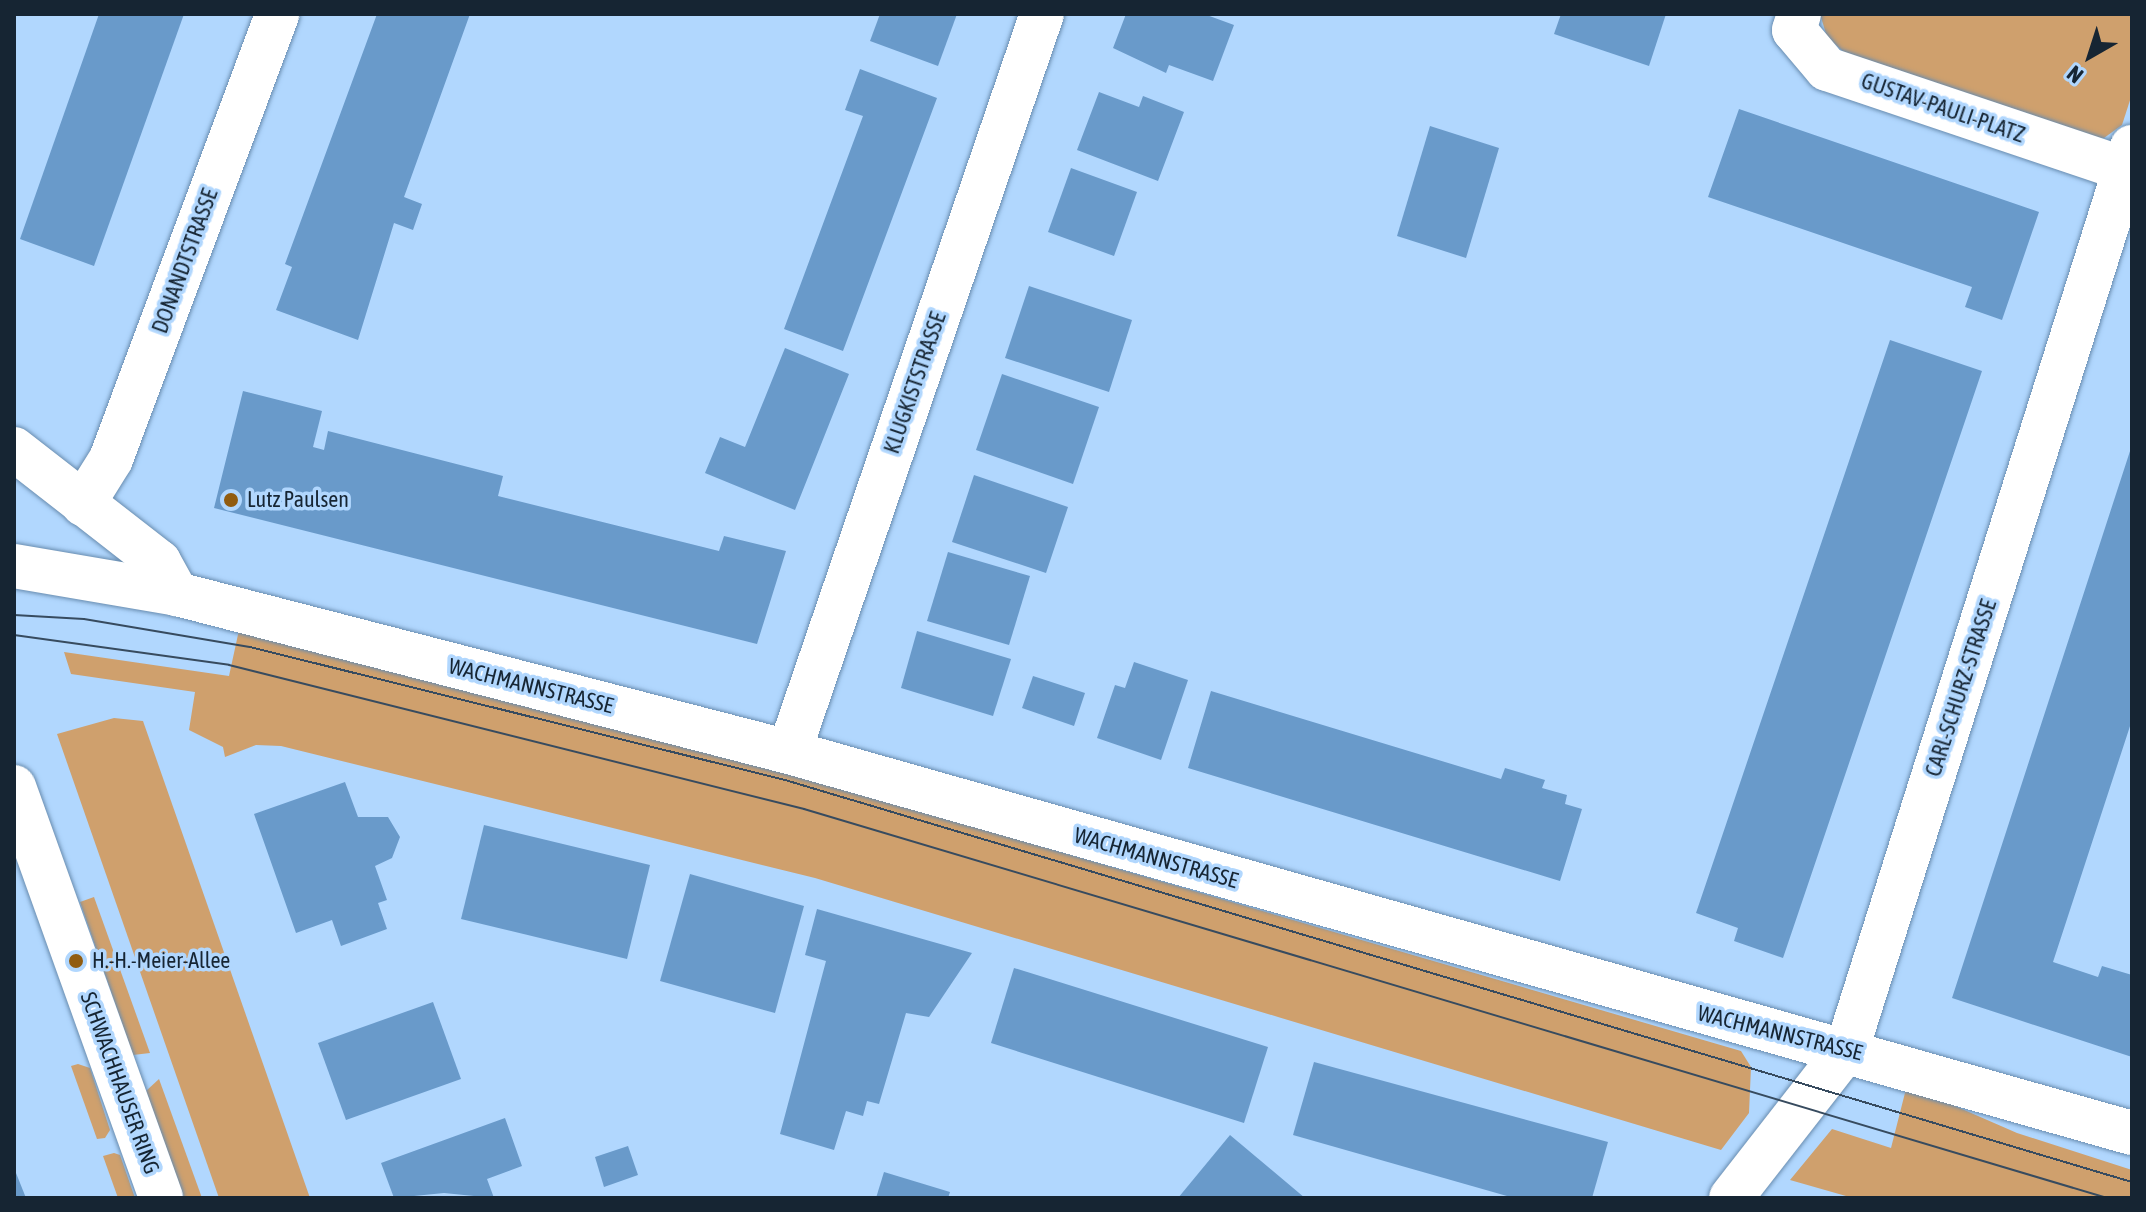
<!DOCTYPE html>
<style>
body{margin:0}
#map{position:relative;width:2146px;height:1212px;overflow:hidden;background:#b1d7fe;font-family:"Asap Condensed",sans-serif}
div>[style]{position:absolute}
[style*='--x']{left:calc(var(--x)*1px);top:calc(var(--y)*1px);width:calc(var(--w)*1px);rotate:calc(var(--a)*1deg)}
.green>*{inset:0;background:#cfa06d}
.building>*{inset:0;background:#699aca}
.roads{filter:drop-shadow(0 0 2px #688caf) drop-shadow(0 0 2px #688caf)}
.minor>*{height:44px;margin:-22px;padding:0 22px;transform-origin:22px;border-radius:22px;background:#fff}
.major>*{height:44px;margin:-22px;padding:0 22px;transform-origin:22px;border-radius:22px;background:#fff}
.tram>*{height:2px;margin:-1px;padding:0 1px;transform-origin:1px;border-radius:1px;background:#374b5f}
.dots>*{width:22px;height:22px;translate:-50% -50%;box-sizing:border-box;border:4px solid #b1d7fe;border-radius:50%}
span{translate:-50% -50%;white-space:nowrap;text-align:center;line-height:1.15;-webkit-text-stroke:7px #b1d7fe;paint-order:stroke}
.street-label{font-size:22px;color:#162533}
.poi-label{font-size:22px;color:#162533}
.left{translate:0 -50%;text-align:left}
.frame{position:absolute;inset:0;border:16px solid #162533;pointer-events:none}
.north{position:absolute;left:2050px;top:16px;width:80px;height:80px;-webkit-text-stroke:6px #b1d7fe;paint-order:stroke;rotate:219deg;font-size:22px;font-weight:700;line-height:32px;text-align:center;color:#162533}
.north::after{content:'';display:block;margin:auto;width:28px;height:36px;background:#162533;clip-path:polygon(50% 0,100% 100%,50% 72%,0 100%)}
</style>
<div id="map">
<div class="green">
<i style="clip-path:polygon(1820px 14px,2132px 14px,2132px 94px,2122px 125px,2104px 138px,2088px 137px,1854px 61px,1827px 37px)"></i>
<i style="clip-path:polygon(239px 630px,664px 736px,1741px 1051px,1751px 1067px,1749px 1113px,1721px 1150px,815px 878px,281px 746px,256px 745px,225px 757px,223px 747px,189px 730px,195px 692px,71px 674px,64px 652px,229px 676px)"></i>
<i style="clip-path:polygon(114px 718px,143px 721px,310px 1198px,219px 1198px,57px 734px)"></i>
<i style="clip-path:polygon(94px 897px,150px 1053px,133px 1055px,80px 902px)"></i>
<i style="clip-path:polygon(78px 1064px,90px 1068px,110px 1130px,105px 1138px,97px 1139px,71px 1066px)"></i>
<i style="clip-path:polygon(159px 1079px,202px 1198px,184px 1198px,146px 1091px)"></i>
<i style="clip-path:polygon(1907px 1085px,2017px 1133px,2132px 1170px,2132px 1198px,1853px 1198px,1790px 1180px,1832px 1129px,1891px 1148px)"></i>
<i style="clip-path:polygon(114px 1153px,120px 1155px,135px 1198px,118px 1198px,103px 1156px)"></i>
</div>
<div class="building">
<i style="clip-path:polygon(99px 14px,184px 14px,94px 266px,20px 239px)"></i>
<i style="clip-path:polygon(377px 14px,470px 14px,404px 197px,422px 204px,413px 230px,394px 223px,358px 340px,276px 310px,292px 267px,285px 264px)"></i>
<i style="clip-path:polygon(880px 14px,957px 14px,938px 66px,870px 41px)"></i>
<i style="clip-path:polygon(1126px 14px,1204px 14px,1234px 25px,1213px 81px,1169px 65px,1166px 73px,1113px 48px)"></i>
<i style="clip-path:polygon(1561px 14px,1666px 14px,1649px 66px,1554px 34px)"></i>
<i style="clip-path:polygon(860px 69px,937px 98px,843px 351px,784px 329px,863px 116px,845px 110px)"></i>
<i style="clip-path:polygon(1099px 92px,1139px 107px,1143px 96px,1184px 112px,1158px 181px,1077px 150px)"></i>
<i style="clip-path:polygon(1739px 109px,2039px 212px,2002px 320px,1965px 307px,1972px 287px,1708px 197px)"></i>
<i style="clip-path:polygon(1430px 126px,1499px 148px,1466px 258px,1397px 236px)"></i>
<i style="clip-path:polygon(1071px 168px,1137px 192px,1114px 256px,1048px 232px)"></i>
<i style="clip-path:polygon(1029px 286px,1132px 320px,1109px 392px,1005px 358px)"></i>
<i style="clip-path:polygon(1890px 340px,1982px 371px,1783px 958px,1734px 941px,1738px 928px,1696px 913px)"></i>
<i style="clip-path:polygon(785px 348px,849px 374px,795px 510px,705px 473px,720px 437px,745px 447px)"></i>
<i style="clip-path:polygon(1002px 374px,1099px 407px,1073px 484px,976px 450px)"></i>
<i style="clip-path:polygon(243px 391px,322px 411px,313px 447px,324px 450px,328px 431px,503px 476px,498px 496px,719px 551px,724px 536px,786px 551px,757px 644px,214px 508px)"></i>
<i style="clip-path:polygon(2131px 448px,2132px 720px,2053px 962px,2098px 977px,2102px 966px,2132px 975px,2132px 1057px,1952px 998px)"></i>
<i style="clip-path:polygon(974px 475px,1068px 507px,1046px 573px,952px 542px)"></i>
<i style="clip-path:polygon(948px 552px,1030px 576px,1009px 645px,927px 621px)"></i>
<i style="clip-path:polygon(917px 631px,1011px 659px,993px 716px,901px 688px)"></i>
<i style="clip-path:polygon(1134px 662px,1188px 680px,1161px 760px,1097px 738px,1115px 685px,1125px 688px)"></i>
<i style="clip-path:polygon(1033px 676px,1085px 693px,1074px 726px,1022px 708px)"></i>
<i style="clip-path:polygon(1211px 691px,1501px 779px,1505px 768px,1545px 780px,1542px 788px,1567px 795px,1565px 804px,1582px 809px,1560px 881px,1188px 768px)"></i>
<i style="clip-path:polygon(345px 782px,358px 817px,388px 817px,400px 837px,392px 858px,375px 866px,387px 900px,378px 903px,387px 929px,341px 946px,332px 920px,296px 933px,254px 814px)"></i>
<i style="clip-path:polygon(484px 825px,650px 865px,627px 959px,461px 919px)"></i>
<i style="clip-path:polygon(690px 874px,804px 906px,775px 1013px,660px 981px)"></i>
<i style="clip-path:polygon(817px 909px,972px 953px,929px 1017px,906px 1013px,879px 1104px,867px 1101px,863px 1116px,846px 1111px,834px 1150px,780px 1134px,826px 961px,805px 955px)"></i>
<i style="clip-path:polygon(1014px 968px,1268px 1047px,1244px 1123px,991px 1043px)"></i>
<i style="clip-path:polygon(433px 1002px,461px 1079px,346px 1120px,318px 1043px)"></i>
<i style="clip-path:polygon(1314px 1062px,1608px 1142px,1592px 1198px,1514px 1198px,1293px 1135px)"></i>
<i style="clip-path:polygon(505px 1118px,522px 1166px,487px 1179px,494px 1198px,444px 1193px,394px 1198px,381px 1163px)"></i>
<i style="clip-path:polygon(1230px 1135px,1305px 1198px,1178px 1198px)"></i>
<i style="clip-path:polygon(628px 1146px,638px 1175px,604px 1187px,595px 1157px)"></i>
<i style="clip-path:polygon(884px 1172px,950px 1192px,948px 1198px,876px 1198px)"></i>
<i style="clip-path:polygon(16px 1173px,26px 1198px,14px 1198px)"></i>
</div>
<div class="roads">
<div class="minor">
<i style="--x:1799;--y:14;--w:17;--a:107"></i>
<i style="--x:1794;--y:30;--w:51;--a:49.8"></i>
<i style="--x:1827;--y:69;--w:314;--a:18.6"></i>
<i style="--x:14;--y:449;--w:184;--a:37.9"></i>
<i style="--x:159;--y:562;--w:37;--a:61"></i>
<i style="--x:83;--y:504;--w:53;--a:-58.1"></i>
<i style="--x:111;--y:459;--w:475;--a:-69.5"></i>
<i style="--x:14;--y:566;--w:165;--a:9.7"></i>
<i style="--x:177;--y:594;--w:632;--a:14.48"></i>
<i style="--x:789;--y:752;--w:1396;--a:15.84"></i>
<i style="--x:789;--y:752;--w:780;--a:-71.08"></i>
<i style="--x:1731;--y:1198;--w:189;--a:-52.1"></i>
<i style="--x:1847;--y:1049;--w:946;--a:-72.47"></i>
</div>
<div class="major">
<i style="--x:14;--y:787;--w:436;--a:70.3"></i>
</div>
</div>
<div class="tram">
<i style="--x:14;--y:615;--w:70;--a:3.3"></i>
<i style="--x:84;--y:619;--w:168;--a:9.6"></i>
<i style="--x:250;--y:647;--w:551;--a:13.96"></i>
<i style="--x:785;--y:780;--w:1406;--a:16.62"></i>
<i style="--x:14;--y:635;--w:217;--a:7.9"></i>
<i style="--x:229;--y:665;--w:593;--a:14.06"></i>
<i style="--x:804;--y:809;--w:1360;--a:16.62"></i>
</div>
<div class="dots">
<i style="left:231px;top:500px;background:#915c10"></i>
<i style="left:76px;top:961px;background:#915c10"></i>
</div>
<div class="street-label">
<span style="left:1943px;top:108px;rotate:19deg">GUSTAV-PAULI-PLATZ</span>
<span style="left:185px;top:261px;rotate:-70deg">DONANDTSTRASSE</span>
<span style="left:915px;top:383px;rotate:-71deg">KLUGKISTSTRASSE</span>
<span style="left:531px;top:686px;rotate:14deg">WACHMANNSTRASSE</span>
<span style="left:1961px;top:688px;rotate:-72deg">CARL-SCHURZ-STRASSE</span>
<span style="left:1156px;top:858px;rotate:16deg">WACHMANNSTRASSE</span>
<span style="left:1780px;top:1033px;rotate:14deg">WACHMANNSTRASSE</span>
<span style="left:120px;top:1083px;rotate:70deg">SCHWACHHAUSER RING</span>
</div>
<div class="poi-label">
<span class="left" style="left:247px;top:500px">Lutz Paulsen</span>
<span class="left" style="left:92px;top:961px">H.-H.-Meier-Allee</span>
</div>
<div class="frame"></div>
<div class="north">N</div>
</div>
